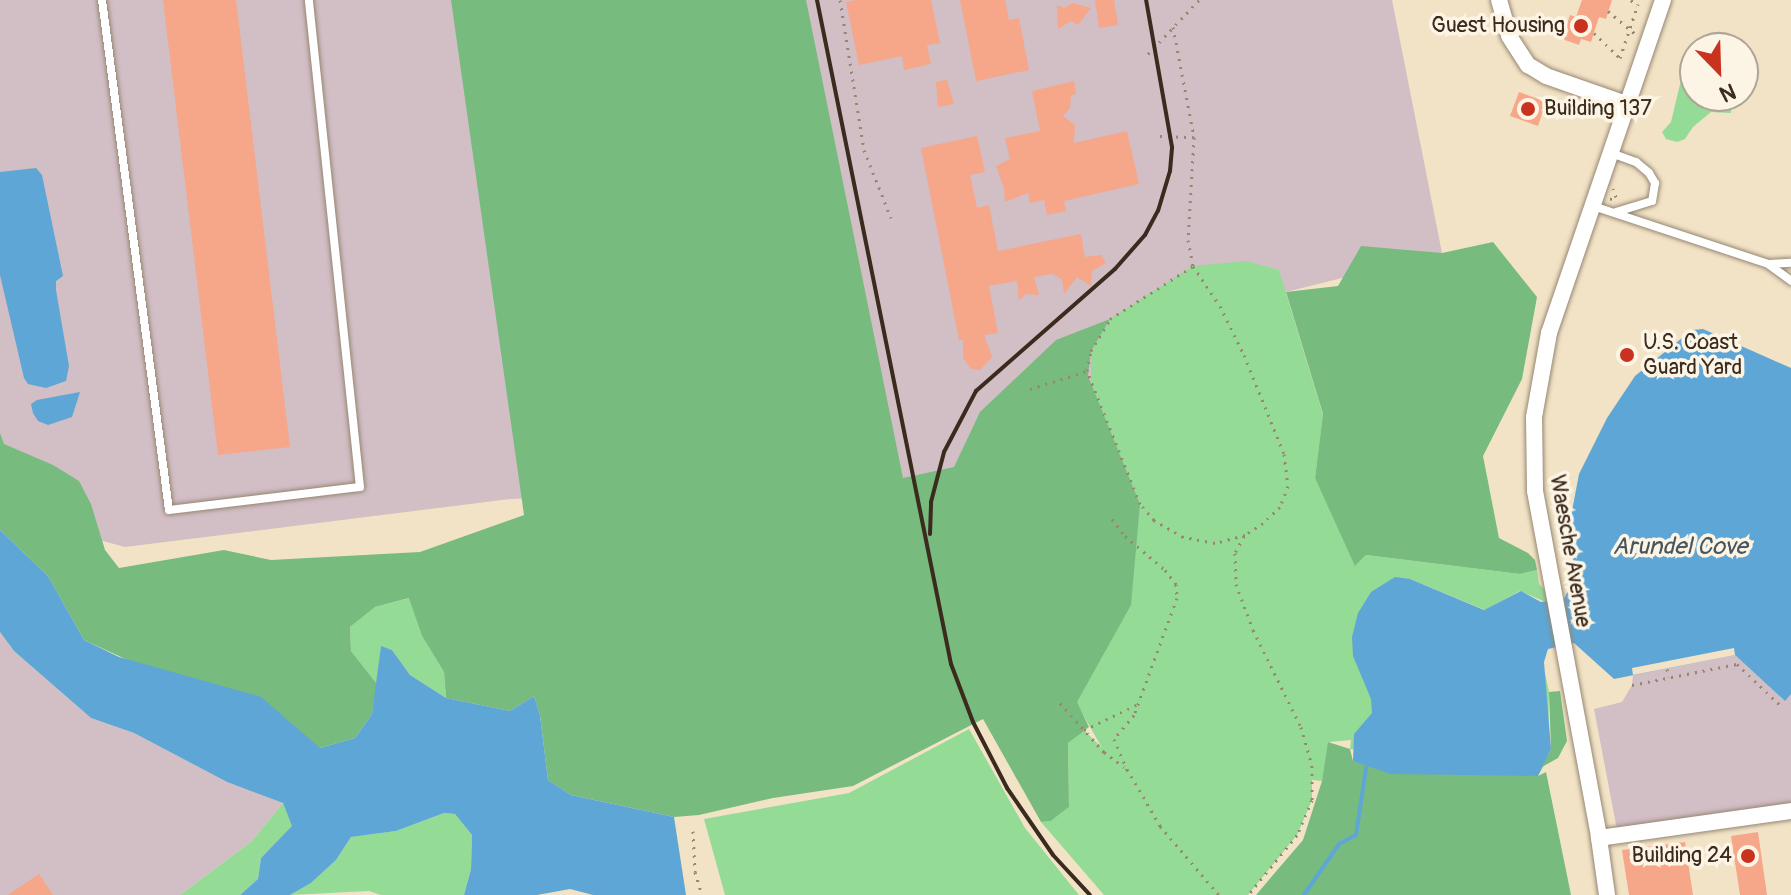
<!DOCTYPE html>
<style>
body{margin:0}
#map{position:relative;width:1791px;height:895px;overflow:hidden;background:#f2e3c6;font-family:Pangolin,sans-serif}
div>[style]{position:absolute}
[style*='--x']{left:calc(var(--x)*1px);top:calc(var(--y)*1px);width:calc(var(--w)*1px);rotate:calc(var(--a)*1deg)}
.industrial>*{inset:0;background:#d2bec5}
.green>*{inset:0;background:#94db96}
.forest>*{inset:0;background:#77bb7f}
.water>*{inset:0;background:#5ea6d5}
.pier>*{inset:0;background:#f2e3c6}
.stream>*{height:4px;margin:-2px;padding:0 2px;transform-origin:2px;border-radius:2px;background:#5ea6d5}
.building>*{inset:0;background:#f6a689}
.path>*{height:3px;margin-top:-1.5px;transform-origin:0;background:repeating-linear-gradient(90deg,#968672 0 2px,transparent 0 8px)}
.roads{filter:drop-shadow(0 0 2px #968672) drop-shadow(0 0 2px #968672)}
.lane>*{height:8px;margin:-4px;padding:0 4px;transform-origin:4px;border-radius:4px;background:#fff}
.street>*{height:16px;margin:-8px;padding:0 8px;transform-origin:8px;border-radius:8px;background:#fff}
.rail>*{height:4px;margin:-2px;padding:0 2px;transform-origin:2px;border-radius:2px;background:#3b2a1e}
.dots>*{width:22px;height:22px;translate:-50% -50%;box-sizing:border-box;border:4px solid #fcf5e5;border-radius:50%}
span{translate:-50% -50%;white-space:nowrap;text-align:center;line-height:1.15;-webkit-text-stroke:7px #fcf5e5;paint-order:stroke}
.poi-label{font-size:22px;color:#3b2a1e}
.right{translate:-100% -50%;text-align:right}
.left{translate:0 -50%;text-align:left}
.street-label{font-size:22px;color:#3b2a1e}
.water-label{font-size:24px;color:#47555e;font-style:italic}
.north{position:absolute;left:1679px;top:32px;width:80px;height:80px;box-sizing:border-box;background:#fcf5e5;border:2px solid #afa495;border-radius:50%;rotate:157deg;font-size:22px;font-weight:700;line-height:32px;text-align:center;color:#3b2a1e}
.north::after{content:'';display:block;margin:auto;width:28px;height:36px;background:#c8321e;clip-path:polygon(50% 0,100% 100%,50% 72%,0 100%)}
</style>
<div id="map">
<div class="industrial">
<i style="clip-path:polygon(0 0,1392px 0,1442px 253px,1286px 292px,947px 479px,510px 499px,125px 547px,0 513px)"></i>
<i style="clip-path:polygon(0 632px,14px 651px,91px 718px,134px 733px,227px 782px,283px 803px,252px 841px,180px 895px,0 895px)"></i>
<i style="clip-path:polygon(1735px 655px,1784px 700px,1791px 694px,1791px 811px,1618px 835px,1594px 709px,1622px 702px,1632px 685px,1633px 675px)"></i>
</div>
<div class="green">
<i style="clip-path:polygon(1689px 78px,1695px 82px,1695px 96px,1725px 96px,1732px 101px,1731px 113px,1711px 112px,1693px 127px,1685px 139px,1677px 142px,1666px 139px,1662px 132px,1671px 122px,1681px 80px)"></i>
<i style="clip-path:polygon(1246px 261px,1279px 270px,1323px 415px,1315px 478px,1356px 565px,1366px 555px,1520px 574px,1537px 570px,1539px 584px,1546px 591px,1548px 603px,1520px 591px,1485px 610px,1410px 579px,1545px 673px,1549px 692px,1548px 758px,1538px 776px,1350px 749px,1351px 740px,1329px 742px,1322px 781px,1312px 780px,1312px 800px,1297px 835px,1248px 895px,1104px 895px,1041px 822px,1051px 821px,1069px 807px,1068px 743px,1084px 730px,1102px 748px,1076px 702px,1101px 657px,1140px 504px,1091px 385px,1091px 351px,1110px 319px,1193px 266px)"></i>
<i style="clip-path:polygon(410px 598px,422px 636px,444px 672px,446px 698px,410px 675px,392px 650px,381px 647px,377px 684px,351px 651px,350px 627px,375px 607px)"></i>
<i style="clip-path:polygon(969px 729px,1025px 828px,1079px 895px,725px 895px,704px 819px,849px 793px)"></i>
<i style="clip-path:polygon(283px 803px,293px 826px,261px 858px,258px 879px,240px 895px,180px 895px,252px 841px)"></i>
<i style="clip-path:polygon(444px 813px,455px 814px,472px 835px,471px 869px,464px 895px,381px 895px,369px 891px,290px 895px,311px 883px,336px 860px,351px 837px,396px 831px)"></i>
</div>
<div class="forest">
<i style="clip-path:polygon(451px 0,806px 0,903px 478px,954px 467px,980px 412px,1056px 340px,1110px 319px,1091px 351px,1088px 376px,1140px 504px,1131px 605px,1077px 702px,1089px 727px,1068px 743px,1069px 807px,1051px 821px,1041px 822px,983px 719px,853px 786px,773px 798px,699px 815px,674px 817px,571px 795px,548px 780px,540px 715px,534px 696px,510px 711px,446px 698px,444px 672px,422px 636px,409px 598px,375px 607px,350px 627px,351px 651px,377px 684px,372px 714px,355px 738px,320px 748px,84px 640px,48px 576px,0 530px,0 433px,4px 444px,53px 465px,79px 481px,91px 504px,105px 550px,119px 568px,224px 550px,271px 560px,420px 552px,524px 515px)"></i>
<i style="clip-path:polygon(1493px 242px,1537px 297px,1522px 379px,1483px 456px,1499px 538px,1528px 553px,1535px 560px,1537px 570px,1520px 574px,1366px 555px,1355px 566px,1315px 478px,1323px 414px,1286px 292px,1338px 286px,1361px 246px,1442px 253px)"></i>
<i style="clip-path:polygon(1560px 691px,1567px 741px,1558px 758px,1542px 767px,1551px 749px,1549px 692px)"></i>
<i style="clip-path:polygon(1328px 742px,1350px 749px,1353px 761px,1538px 776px,1546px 772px,1571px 895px,1256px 895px,1303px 840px,1322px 781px)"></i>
</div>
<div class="water">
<i style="clip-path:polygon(36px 168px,42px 175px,63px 276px,56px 281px,56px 290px,69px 366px,66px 381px,46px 388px,28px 384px,24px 378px,0 275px,0 172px)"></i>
<i style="clip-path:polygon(1703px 329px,1791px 368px,1791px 694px,1785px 701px,1735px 655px,1614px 679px,1574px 643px,1548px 649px,1544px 662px,1551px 749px,1538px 776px,1391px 774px,1353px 761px,1354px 734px,1372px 713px,1371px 699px,1353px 656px,1352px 637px,1358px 613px,1371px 592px,1395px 577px,1410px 579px,1484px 610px,1521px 591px,1541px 602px,1564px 599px,1573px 580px,1572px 511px,1579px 474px,1607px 418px,1635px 376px,1692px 330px)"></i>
<i style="clip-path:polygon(80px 392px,72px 417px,48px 425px,38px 421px,33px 413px,31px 404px,37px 400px)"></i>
<i style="clip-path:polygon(0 530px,48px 576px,84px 640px,119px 657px,261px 697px,320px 748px,355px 738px,372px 714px,381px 646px,392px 650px,410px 675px,446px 698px,510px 711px,534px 696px,540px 715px,548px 780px,571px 795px,674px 817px,686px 895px,593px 895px,570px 889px,537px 895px,464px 895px,471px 869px,472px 835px,455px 814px,444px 813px,396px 831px,351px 837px,336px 860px,311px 883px,290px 895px,240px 895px,258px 879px,261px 858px,292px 826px,283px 803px,227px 782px,134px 733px,91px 718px,14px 651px,0 632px)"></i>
</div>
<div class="pier">
<i style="clip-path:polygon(1734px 648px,1735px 655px,1633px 675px,1632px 668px)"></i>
</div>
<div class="stream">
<i style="--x:1304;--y:895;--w:62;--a:-55.5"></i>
<i style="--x:1339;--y:844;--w:19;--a:-28"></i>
<i style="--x:1356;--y:835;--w:68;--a:-81.5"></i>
</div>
<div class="building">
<i style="clip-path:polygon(163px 0,236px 0,290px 447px,218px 455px)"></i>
<i style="clip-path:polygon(856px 0,931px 0,940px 43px,927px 45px,931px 64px,904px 70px,902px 56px,859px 65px,846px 2px)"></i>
<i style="clip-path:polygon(960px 0,1005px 0,1009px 20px,1019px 18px,1029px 70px,976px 81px)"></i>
<i style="clip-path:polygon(1095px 0,1114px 0,1118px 25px,1099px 28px)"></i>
<i style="clip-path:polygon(1582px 0,1612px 0,1606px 19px,1599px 17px,1591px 42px,1581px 39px,1579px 45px,1562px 39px,1570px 15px,1576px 17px)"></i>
<i style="clip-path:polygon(1073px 3px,1091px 8px,1078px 25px,1071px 21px,1058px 29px,1057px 5px,1064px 8px)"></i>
<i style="clip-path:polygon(947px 80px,954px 104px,938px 107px,936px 82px)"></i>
<i style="clip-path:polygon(1074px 81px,1076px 94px,1071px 95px,1070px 108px,1063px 116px,1075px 125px,1074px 143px,1127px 131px,1139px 184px,1064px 201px,1066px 211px,1047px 215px,1044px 200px,1030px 203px,1028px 193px,1005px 202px,1004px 188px,996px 166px,1010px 159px,1005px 138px,1040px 131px,1032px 91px)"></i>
<i style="clip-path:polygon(1519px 92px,1546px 102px,1538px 126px,1510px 116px)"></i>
<i style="clip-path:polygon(977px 136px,985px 172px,970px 175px,977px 208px,989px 205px,998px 251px,1081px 234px,1085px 257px,1101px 255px,1106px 263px,1092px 271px,1091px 286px,1077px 277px,1064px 294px,1062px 279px,1052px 274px,1034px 277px,1039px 295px,1026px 294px,1019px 300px,1017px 281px,989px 286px,998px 333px,984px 335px,992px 357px,980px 370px,971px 369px,963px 358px,963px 340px,959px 340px,921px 148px)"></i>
<i style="clip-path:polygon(1758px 832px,1767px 895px,1740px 895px,1731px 836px)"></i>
<i style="clip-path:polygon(1685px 842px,1693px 895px,1629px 895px,1622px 850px)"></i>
<i style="clip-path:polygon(39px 874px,53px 895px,8px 895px)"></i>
</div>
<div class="path">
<i style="--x:840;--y:0;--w:152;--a:80.9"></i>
<i style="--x:864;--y:150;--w:73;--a:68.3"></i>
<i style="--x:1631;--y:0;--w:8;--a:45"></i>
<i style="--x:1608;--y:11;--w:35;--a:40"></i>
<i style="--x:1173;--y:27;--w:112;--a:79.2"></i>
<i style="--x:1194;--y:137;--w:103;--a:93.3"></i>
<i style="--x:1188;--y:240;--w:26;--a:79"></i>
<i style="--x:1193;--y:266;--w:48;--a:56"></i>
<i style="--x:1220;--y:306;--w:55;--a:63.9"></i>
<i style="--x:1244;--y:355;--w:107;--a:68"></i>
<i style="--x:1284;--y:454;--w:32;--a:83"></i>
<i style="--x:1288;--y:486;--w:22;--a:111"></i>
<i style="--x:1280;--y:507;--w:23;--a:137"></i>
<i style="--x:1263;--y:523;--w:22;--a:146"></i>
<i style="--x:1245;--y:535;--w:31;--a:165"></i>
<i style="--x:1215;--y:543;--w:33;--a:-169"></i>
<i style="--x:1183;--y:537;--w:34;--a:-150"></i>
<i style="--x:1154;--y:520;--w:21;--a:-131"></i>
<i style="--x:1140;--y:504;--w:143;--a:-111.7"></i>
<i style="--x:1087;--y:371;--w:20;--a:-79"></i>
<i style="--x:1091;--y:351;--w:37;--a:-59"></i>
<i style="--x:1110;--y:319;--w:98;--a:-32.6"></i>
<i style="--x:1594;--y:33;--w:36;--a:44"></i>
<i style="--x:1620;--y:58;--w:57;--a:-71.6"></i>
<i style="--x:1148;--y:54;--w:74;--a:-46.6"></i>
<i style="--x:1160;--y:136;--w:34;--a:2"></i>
<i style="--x:1610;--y:199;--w:6;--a:-18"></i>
<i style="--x:1616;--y:197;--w:9;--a:-111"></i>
<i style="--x:1030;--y:389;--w:60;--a:-17.5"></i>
<i style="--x:1112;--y:519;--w:21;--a:53"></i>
<i style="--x:1125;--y:536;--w:52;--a:40.4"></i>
<i style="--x:1165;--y:570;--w:18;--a:52"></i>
<i style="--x:1176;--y:584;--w:14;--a:86"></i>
<i style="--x:1177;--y:598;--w:125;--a:110.2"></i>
<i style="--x:1134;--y:715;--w:31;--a:130"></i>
<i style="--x:1114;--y:739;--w:33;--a:67"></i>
<i style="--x:1127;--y:769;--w:66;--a:59.9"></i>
<i style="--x:1160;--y:826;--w:91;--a:49.5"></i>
<i style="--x:1244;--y:536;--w:19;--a:118"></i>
<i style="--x:1235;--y:553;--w:31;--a:88"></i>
<i style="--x:1236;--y:584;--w:49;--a:69.7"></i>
<i style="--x:1253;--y:630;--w:108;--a:63.7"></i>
<i style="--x:1301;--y:727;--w:41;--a:74.2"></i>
<i style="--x:1312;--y:766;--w:34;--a:90"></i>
<i style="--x:1312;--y:800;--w:38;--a:113"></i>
<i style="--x:1297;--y:835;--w:77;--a:129.2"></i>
<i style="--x:1667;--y:669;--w:8;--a:76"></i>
<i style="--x:1632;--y:685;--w:107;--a:-11.3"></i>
<i style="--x:1737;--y:664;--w:59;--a:43.6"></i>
<i style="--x:1060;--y:703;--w:66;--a:48.1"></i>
<i style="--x:1104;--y:752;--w:25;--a:37"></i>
<i style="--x:1084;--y:730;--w:60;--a:-25.7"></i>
<i style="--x:693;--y:831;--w:41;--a:87.2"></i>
<i style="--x:695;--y:872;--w:24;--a:73"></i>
</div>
<div class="roads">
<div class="lane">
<i style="--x:102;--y:0;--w:514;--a:82.52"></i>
<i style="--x:169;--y:510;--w:192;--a:-6.9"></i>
<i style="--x:360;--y:487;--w:490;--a:-96"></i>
<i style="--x:1611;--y:153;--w:27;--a:20"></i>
<i style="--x:1636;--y:162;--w:17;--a:40"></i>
<i style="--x:1649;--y:173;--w:12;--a:59"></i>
<i style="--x:1655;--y:183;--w:18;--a:99"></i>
<i style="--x:1652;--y:201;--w:37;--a:163"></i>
<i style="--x:1593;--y:206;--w:184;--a:18.3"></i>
<i style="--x:1768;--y:264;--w:29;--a:36"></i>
<i style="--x:1769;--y:264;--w:22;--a:-3"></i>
</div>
<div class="street">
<i style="--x:1499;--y:0;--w:37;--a:74"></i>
<i style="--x:1509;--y:36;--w:35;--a:57"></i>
<i style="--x:1528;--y:65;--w:21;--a:31"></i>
<i style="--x:1546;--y:76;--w:85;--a:19.3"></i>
<i style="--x:1663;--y:0;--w:352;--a:108.9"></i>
<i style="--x:1549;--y:333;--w:85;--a:100.1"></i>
<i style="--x:1534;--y:417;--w:74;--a:89.2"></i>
<i style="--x:1535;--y:491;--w:353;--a:79.5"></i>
<i style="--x:1599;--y:838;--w:194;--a:-8"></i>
<i style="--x:1599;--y:838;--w:58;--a:82"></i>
</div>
</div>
<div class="rail">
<i style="--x:817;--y:0;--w:677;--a:78.59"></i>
<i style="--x:951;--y:664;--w:62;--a:69.2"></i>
<i style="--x:973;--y:722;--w:74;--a:62.7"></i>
<i style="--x:1007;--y:788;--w:81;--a:55.5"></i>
<i style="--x:1053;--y:855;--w:54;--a:47.2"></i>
<i style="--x:930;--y:534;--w:32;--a:-88"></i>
<i style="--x:931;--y:502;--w:52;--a:-75.4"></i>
<i style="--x:944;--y:452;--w:69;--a:-62.3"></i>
<i style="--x:976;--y:391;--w:185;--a:-41.3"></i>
<i style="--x:1115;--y:269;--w:45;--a:-48.6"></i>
<i style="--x:1145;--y:235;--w:27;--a:-62"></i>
<i style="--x:1158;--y:211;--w:42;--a:-73.3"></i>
<i style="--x:1170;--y:171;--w:24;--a:-85"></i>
<i style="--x:1172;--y:147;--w:149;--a:-100"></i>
</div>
<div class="dots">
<i style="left:1581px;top:26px;background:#c8321e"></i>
<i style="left:1528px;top:109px;background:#c8321e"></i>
<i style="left:1627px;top:355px;background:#c8321e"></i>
<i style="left:1748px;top:856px;background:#c8321e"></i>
</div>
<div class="poi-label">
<span class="right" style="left:1565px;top:26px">Guest Housing</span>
<span class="left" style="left:1544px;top:109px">Building 137</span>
<span class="left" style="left:1643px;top:355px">U.S. Coast<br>Guard Yard</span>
<span class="right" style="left:1732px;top:856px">Building 24</span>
</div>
<div class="street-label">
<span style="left:1570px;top:551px;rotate:80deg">Waesche Avenue</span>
</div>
<div class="water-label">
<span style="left:1680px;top:547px">Arundel Cove</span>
</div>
<div class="north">N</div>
</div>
